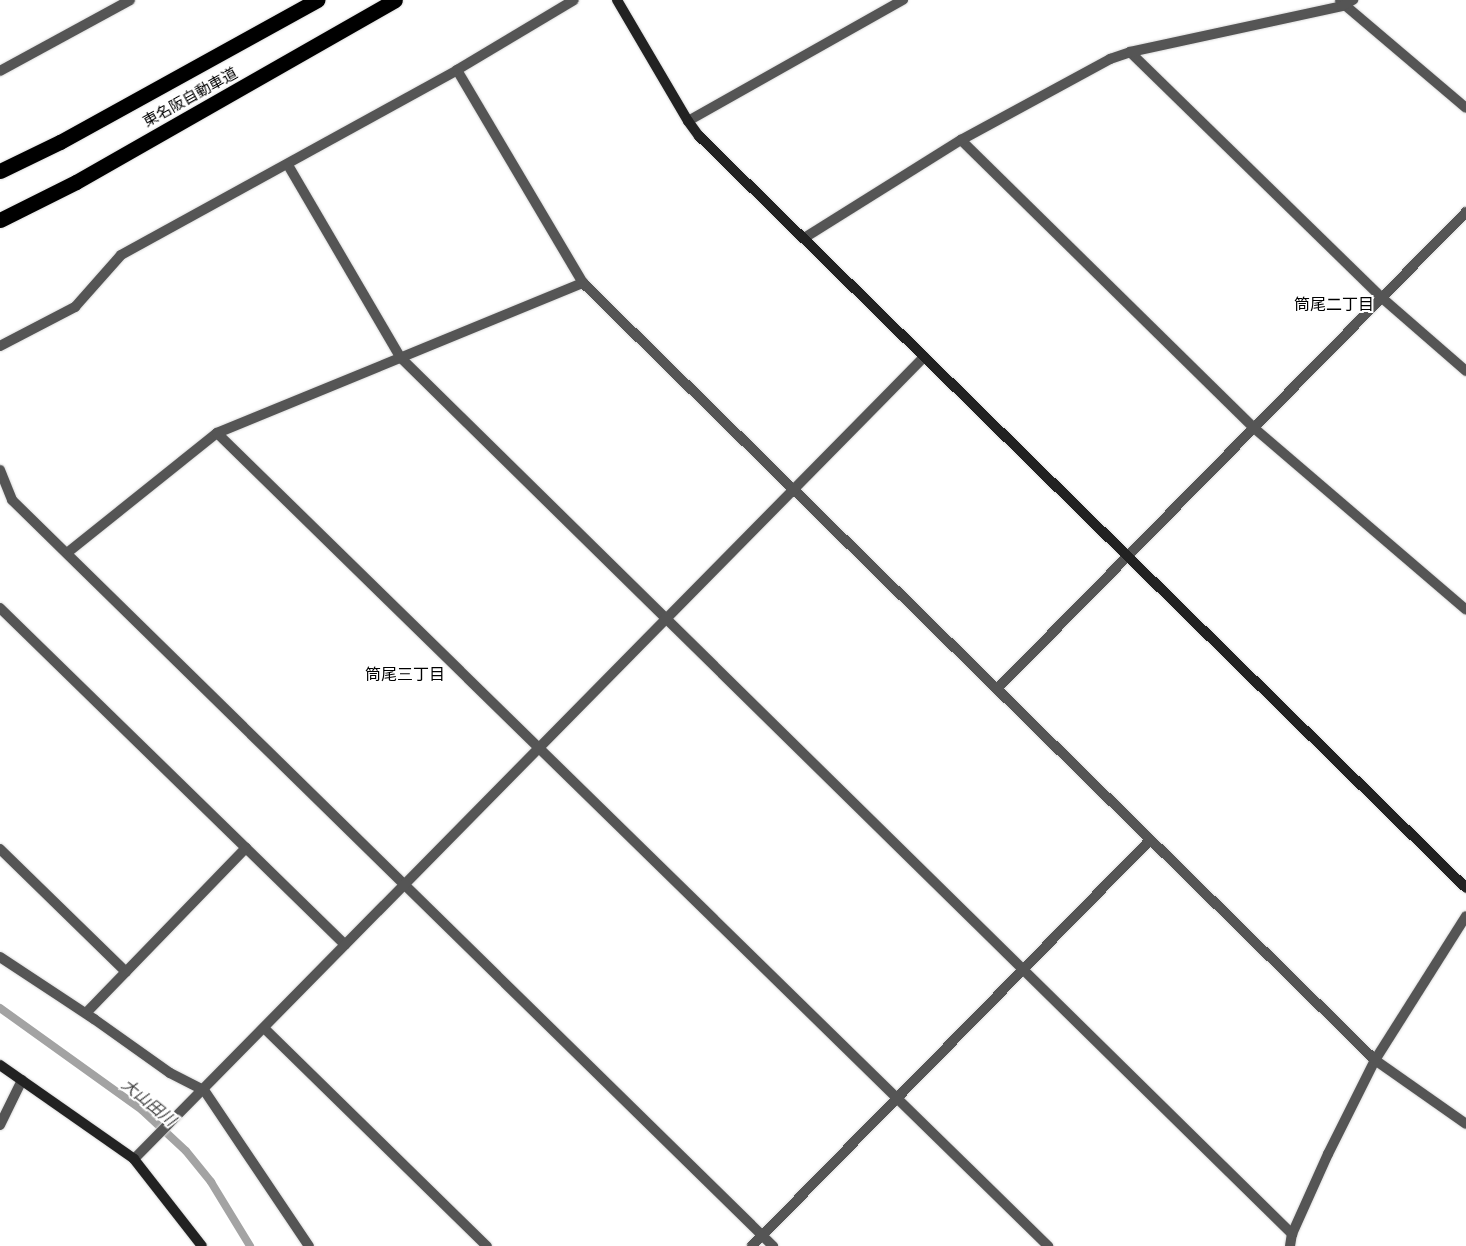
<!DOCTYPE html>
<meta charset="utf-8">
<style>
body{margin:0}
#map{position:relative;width:1466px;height:1246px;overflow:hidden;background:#fff;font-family:Inter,"Noto Sans JP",sans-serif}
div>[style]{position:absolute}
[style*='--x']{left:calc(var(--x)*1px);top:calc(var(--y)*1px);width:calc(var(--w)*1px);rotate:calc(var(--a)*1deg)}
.stream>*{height:8px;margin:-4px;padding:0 4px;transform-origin:4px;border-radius:4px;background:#a3a3a3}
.roads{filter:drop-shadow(0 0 1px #dbdbdb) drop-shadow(0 0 1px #dbdbdb)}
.street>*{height:10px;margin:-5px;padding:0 5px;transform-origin:5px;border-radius:5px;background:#555}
.secondary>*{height:10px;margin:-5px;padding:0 5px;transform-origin:5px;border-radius:5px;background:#222}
.highway>*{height:15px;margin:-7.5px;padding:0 7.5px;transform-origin:7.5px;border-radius:7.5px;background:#000}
span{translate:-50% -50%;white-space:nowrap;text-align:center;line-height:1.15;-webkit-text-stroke:4px #fff;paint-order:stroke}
.street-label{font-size:15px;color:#000}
.neighbourhood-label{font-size:16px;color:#000}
.water-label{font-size:16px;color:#444;font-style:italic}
</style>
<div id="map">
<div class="stream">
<i style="--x:0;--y:1008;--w:175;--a:35.7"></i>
<i style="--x:142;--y:1110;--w:60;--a:43"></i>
<i style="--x:186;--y:1151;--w:40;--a:51"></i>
<i style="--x:211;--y:1182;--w:75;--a:58.6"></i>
</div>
<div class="roads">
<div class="street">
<i style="--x:1340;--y:1;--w:165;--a:40.3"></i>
<i style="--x:1130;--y:52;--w:351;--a:44.3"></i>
<i style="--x:1381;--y:297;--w:113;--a:41"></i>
<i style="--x:457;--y:70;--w:247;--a:59.4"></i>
<i style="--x:583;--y:283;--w:1110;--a:44.45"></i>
<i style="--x:1375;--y:1060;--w:111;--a:35.1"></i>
<i style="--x:0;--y:71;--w:148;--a:-28.6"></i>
<i style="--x:688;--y:121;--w:247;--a:-29.4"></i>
<i style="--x:961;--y:140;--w:411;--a:44.5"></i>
<i style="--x:1254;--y:428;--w:279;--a:40.6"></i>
<i style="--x:288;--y:165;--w:224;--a:59.7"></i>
<i style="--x:401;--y:358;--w:1250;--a:44.51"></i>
<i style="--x:804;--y:238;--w:185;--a:-32"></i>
<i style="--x:961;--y:140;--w:170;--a:-28.5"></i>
<i style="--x:1110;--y:59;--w:21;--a:-19"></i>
<i style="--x:1130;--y:52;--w:217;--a:-12.2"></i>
<i style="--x:1342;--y:6;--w:13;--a:-29"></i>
<i style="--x:0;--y:346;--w:85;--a:-27.5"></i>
<i style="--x:75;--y:307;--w:69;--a:-48.5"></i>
<i style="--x:121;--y:255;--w:384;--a:-28.8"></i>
<i style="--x:457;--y:70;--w:136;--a:-30.9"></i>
<i style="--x:217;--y:433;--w:1163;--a:44.37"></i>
<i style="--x:0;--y:470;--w:32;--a:68"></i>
<i style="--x:12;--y:500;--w:1066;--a:44.43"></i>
<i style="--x:67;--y:553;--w:192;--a:-38.7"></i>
<i style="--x:217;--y:433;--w:396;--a:-22.3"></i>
<i style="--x:0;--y:608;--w:482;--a:44.3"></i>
<i style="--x:997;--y:689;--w:669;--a:-45.48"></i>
<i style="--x:0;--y:849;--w:176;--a:44.3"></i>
<i style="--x:0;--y:957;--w:113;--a:33.4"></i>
<i style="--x:94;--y:1019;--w:93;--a:35.4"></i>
<i style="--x:170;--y:1073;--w:38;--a:27"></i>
<i style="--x:204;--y:1090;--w:188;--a:56.1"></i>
<i style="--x:86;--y:1013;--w:230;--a:-45.9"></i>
<i style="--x:264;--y:1028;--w:312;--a:44.4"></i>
<i style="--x:0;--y:1125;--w:50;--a:-63.9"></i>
<i style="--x:134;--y:1159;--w:1126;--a:-45.43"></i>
<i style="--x:752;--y:1246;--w:569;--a:-45.57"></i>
<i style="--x:1290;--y:1246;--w:12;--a:-81"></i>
<i style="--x:1292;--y:1234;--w:88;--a:-65.8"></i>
<i style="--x:1328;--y:1154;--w:105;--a:-63.4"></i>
<i style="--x:1375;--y:1060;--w:170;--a:-57.7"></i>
</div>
<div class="secondary">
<i style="--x:617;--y:0;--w:140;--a:59.6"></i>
<i style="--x:688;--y:121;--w:19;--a:54"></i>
<i style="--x:699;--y:136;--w:1074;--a:44.43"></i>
<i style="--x:0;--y:1065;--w:164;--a:35"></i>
<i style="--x:134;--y:1159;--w:110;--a:52"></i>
</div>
<div class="highway">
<i style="--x:0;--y:171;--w:67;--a:-25.8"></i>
<i style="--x:60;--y:142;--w:294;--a:-28.9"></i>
<i style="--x:0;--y:220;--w:85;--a:-26.6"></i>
<i style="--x:76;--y:182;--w:367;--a:-29.7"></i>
</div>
</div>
<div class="street-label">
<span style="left:190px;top:97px;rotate:-29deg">東名阪自動車道</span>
</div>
<div class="neighbourhood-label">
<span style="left:1334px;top:304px">筒尾二丁目</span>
<span style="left:405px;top:674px">筒尾三丁目</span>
</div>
<div class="water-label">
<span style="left:149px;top:1102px;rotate:39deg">大山田川</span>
</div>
</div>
